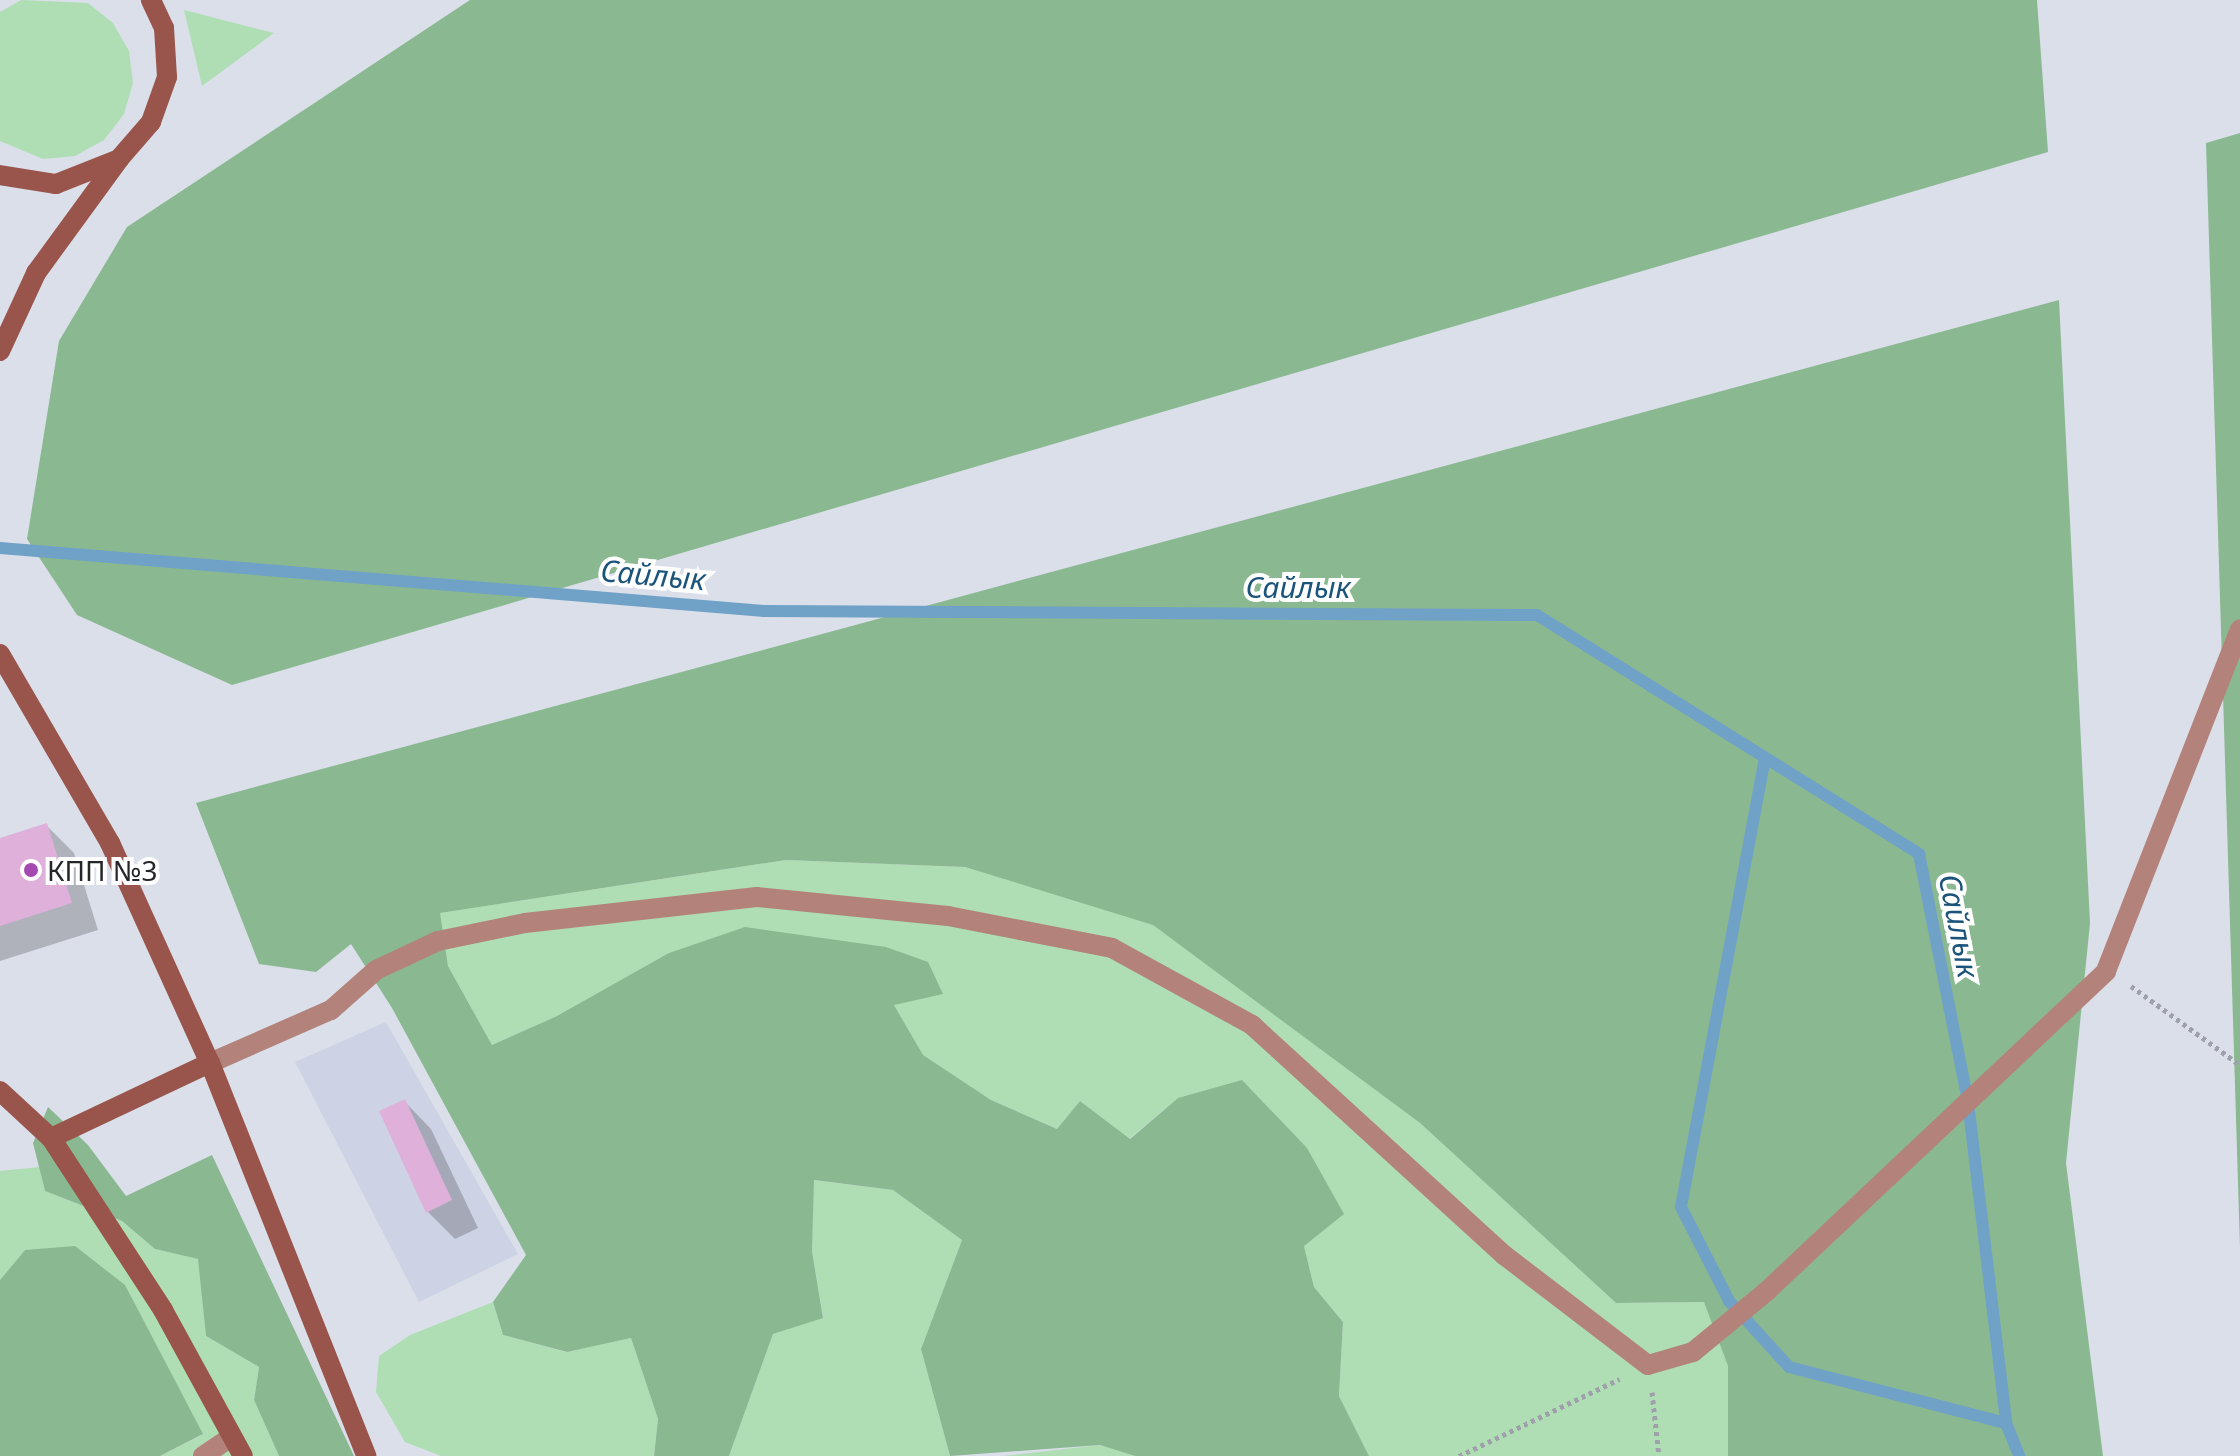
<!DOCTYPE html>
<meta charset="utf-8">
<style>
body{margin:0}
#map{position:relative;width:2240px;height:1456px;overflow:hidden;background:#dbdfea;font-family:"Noto Sans",sans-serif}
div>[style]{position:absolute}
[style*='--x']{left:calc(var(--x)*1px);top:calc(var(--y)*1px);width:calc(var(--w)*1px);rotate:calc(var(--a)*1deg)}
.built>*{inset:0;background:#cdd3e5}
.green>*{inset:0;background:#afdeb5}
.forest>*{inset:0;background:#8ab991}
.shadow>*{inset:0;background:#0003}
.stream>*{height:12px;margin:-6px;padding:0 6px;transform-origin:6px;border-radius:6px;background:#70a1c7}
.building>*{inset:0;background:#deb0da}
.path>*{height:5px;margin-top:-2.5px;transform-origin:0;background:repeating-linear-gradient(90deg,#9ea1aa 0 4px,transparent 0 8px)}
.street>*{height:20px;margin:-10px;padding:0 10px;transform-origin:10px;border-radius:10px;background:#b3837b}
.secondary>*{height:20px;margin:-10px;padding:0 10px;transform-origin:10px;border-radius:10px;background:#99554b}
.dots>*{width:22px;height:22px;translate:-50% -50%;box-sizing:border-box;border:4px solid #fff;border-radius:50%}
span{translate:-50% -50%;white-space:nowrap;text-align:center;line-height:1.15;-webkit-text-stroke:8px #fff;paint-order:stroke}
.poi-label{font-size:28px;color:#25262a}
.left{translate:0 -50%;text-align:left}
.water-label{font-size:30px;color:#1b547a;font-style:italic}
</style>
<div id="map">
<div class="built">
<i style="clip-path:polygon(386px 1022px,518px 1254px,419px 1302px,295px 1062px)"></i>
</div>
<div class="green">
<i style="clip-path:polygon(21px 0,88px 3px,113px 23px,129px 51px,133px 83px,124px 114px,104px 140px,75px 156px,43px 159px,0 141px,0 12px)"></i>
<i style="clip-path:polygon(184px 10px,274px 33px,202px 86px)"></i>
<i style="clip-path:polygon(786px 860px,965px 867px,1153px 924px,1420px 1123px,1616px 1303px,1705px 1302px,1728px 1366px,1728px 1456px,1369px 1456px,1339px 1396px,1343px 1322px,1314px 1287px,1304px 1246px,1178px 1098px,1129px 1139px,1080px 1101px,1057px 1129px,991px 1100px,923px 1056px,894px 1005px,557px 1016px,492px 1045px,448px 966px,439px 913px)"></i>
<i style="clip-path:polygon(39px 1167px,45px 1191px,122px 1221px,155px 1249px,199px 1259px,206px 1336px,259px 1367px,254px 1400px,279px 1456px,160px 1456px,202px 1435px,25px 1250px,0 1280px,0 1171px)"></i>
<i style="clip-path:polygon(813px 1180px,893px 1190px,962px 1240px,921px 1349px,950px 1456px,729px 1456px,773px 1334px,823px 1317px,812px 1251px)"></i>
<i style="clip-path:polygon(493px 1302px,503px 1335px,566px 1352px,631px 1338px,658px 1419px,654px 1456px,441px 1456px,405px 1442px,376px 1392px,379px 1356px,410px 1335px)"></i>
<i style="clip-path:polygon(1100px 1445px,1135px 1456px,1003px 1456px)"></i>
</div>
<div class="forest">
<i style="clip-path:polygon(470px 0,2037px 0,2048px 152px,232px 685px,77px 615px,27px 539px,59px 341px,127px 227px)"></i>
<i style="clip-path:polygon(2240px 133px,2240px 1248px,2206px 143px)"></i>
<i style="clip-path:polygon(2059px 300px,2090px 923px,2066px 1163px,2103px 1456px,1728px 1456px,1728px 1366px,1704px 1302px,1616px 1303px,1420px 1123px,1153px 925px,965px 867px,786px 860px,440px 913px,448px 966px,492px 1045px,557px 1016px,669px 953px,745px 927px,886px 947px,928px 962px,943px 994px,894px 1005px,923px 1055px,991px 1100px,1057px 1129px,1080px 1101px,1130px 1139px,1178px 1098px,1242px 1080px,1307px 1148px,1344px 1214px,1304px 1246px,1314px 1287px,1343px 1322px,1339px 1396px,1369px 1456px,1135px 1456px,1100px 1445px,950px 1456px,921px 1349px,962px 1240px,893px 1190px,814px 1180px,812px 1251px,823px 1318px,773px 1334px,729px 1456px,654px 1456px,658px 1419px,631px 1338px,567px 1352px,503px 1335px,493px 1302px,526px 1255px,392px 1008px,351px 944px,316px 972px,259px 964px,196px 803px)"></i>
<i style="clip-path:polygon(48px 1107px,88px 1145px,126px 1196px,212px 1155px,354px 1456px,279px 1456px,254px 1400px,259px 1367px,206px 1336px,198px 1259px,155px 1249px,122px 1221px,45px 1191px,33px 1143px)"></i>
<i style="clip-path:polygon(75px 1246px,125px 1285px,203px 1434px,160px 1456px,0 1456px,0 1280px,25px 1250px)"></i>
</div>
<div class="shadow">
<i style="clip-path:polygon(46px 825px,74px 853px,98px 930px,0 961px,0 840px)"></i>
<i style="clip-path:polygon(404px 1101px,431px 1129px,478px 1228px,455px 1239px,428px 1212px)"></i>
</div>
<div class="stream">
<i style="--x:0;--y:548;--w:767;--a:4.71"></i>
<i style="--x:764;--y:611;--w:773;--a:0.3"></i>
<i style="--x:1537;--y:615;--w:451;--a:32"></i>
<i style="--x:1919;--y:854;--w:253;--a:78.8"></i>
<i style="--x:1968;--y:1102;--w:323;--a:83.2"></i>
<i style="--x:2006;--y:1423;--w:35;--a:68"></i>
<i style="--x:1765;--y:758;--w:457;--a:100.6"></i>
<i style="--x:1681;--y:1207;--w:106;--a:62.9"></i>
<i style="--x:1729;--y:1301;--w:89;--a:47.7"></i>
<i style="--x:1789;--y:1367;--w:224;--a:14.5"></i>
</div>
<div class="building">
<i style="clip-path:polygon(47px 823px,72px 903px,0 926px,0 838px)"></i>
<i style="clip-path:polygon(405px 1099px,452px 1200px,426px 1213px,379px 1111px)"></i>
</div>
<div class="path">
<i style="--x:2131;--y:986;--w:135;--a:35.9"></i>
<i style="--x:1652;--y:1392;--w:64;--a:83.8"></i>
<i style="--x:1459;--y:1456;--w:178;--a:-25.6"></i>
</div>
<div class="street">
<i style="--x:210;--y:1063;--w:132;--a:-23.7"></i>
<i style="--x:331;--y:1010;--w:60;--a:-41.6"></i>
<i style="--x:376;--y:970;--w:68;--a:-25.1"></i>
<i style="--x:438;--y:941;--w:89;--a:-11.7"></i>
<i style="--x:525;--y:923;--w:233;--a:-6.4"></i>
<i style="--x:757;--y:897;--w:192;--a:5.7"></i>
<i style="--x:948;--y:916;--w:167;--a:11"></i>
<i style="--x:1112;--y:948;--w:160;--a:28.8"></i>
<i style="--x:1252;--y:1025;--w:341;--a:42.4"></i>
<i style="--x:1504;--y:1255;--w:181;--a:37.4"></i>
<i style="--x:1648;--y:1365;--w:47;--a:-16.1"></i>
<i style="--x:1693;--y:1352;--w:96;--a:-39.5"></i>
<i style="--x:1767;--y:1291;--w:466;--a:-43.3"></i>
<i style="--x:2106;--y:971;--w:367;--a:-68.6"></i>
<i style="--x:203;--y:1456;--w:34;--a:-34"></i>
</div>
<div class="secondary">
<i style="--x:0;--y:175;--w:57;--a:9.1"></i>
<i style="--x:56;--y:184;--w:68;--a:-21.6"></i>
<i style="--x:119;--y:159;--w:49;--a:-49.1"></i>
<i style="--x:151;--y:122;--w:48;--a:-70.4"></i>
<i style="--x:167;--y:77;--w:49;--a:-93.5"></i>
<i style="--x:164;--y:28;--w:31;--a:-115"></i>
<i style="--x:0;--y:351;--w:86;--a:-65.2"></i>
<i style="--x:36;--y:273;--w:141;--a:-53.9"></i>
<i style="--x:0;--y:654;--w:219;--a:59.8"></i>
<i style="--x:110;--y:843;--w:242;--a:65.6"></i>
<i style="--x:210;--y:1063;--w:423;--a:68.3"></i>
<i style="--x:0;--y:1091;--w:69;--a:42.7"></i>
<i style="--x:51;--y:1138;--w:205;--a:56.9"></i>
<i style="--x:163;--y:1310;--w:166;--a:61.3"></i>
<i style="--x:51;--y:1138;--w:176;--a:-25.3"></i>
</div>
<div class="dots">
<i style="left:31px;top:870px;background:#a648b1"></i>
</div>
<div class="poi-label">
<span class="left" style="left:47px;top:870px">КПП №3</span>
</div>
<div class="water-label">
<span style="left:653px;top:575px;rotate:5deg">Сайлык</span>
<span style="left:1298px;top:587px">Сайлык</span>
<span style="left:1959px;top:926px;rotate:79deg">Сайлык</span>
</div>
</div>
